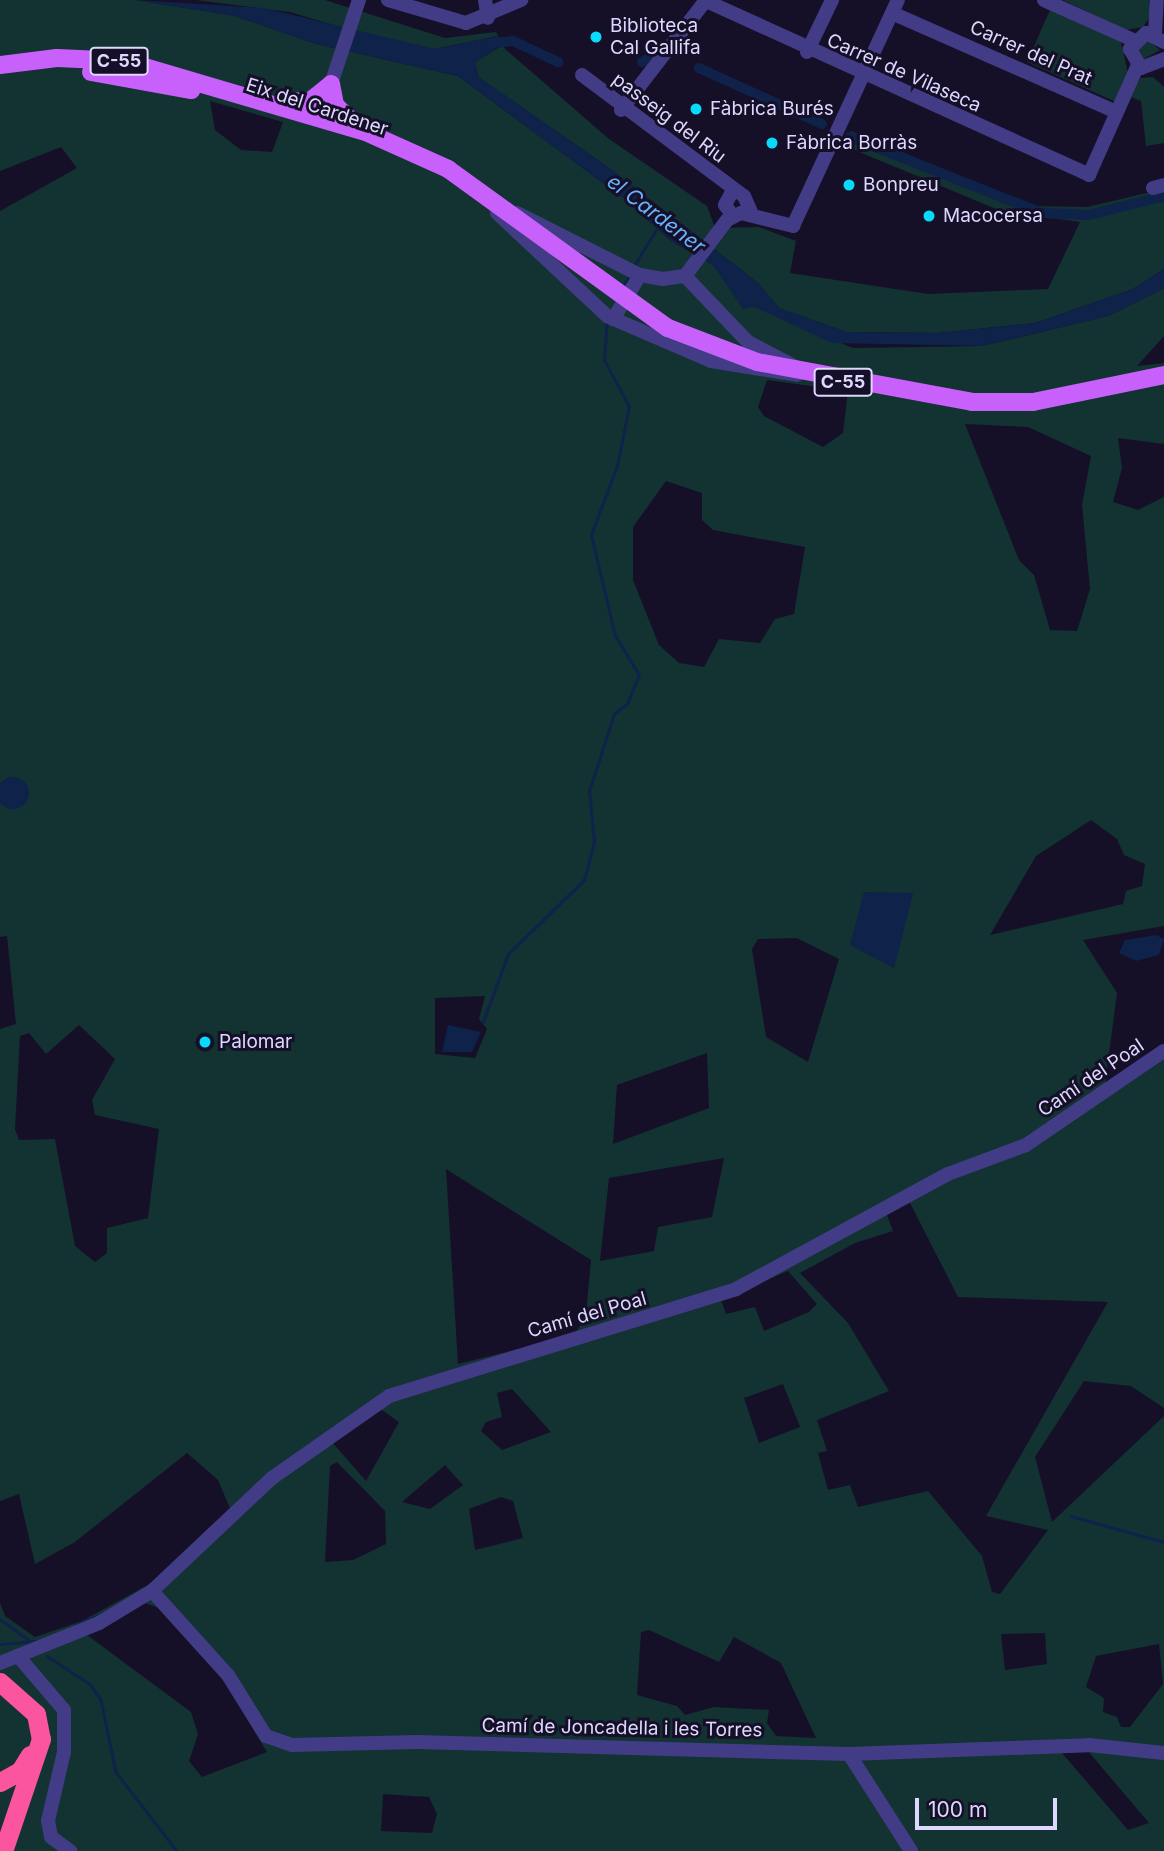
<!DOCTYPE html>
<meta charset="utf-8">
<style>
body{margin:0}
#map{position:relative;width:1164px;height:1851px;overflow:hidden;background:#151028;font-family:Inter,sans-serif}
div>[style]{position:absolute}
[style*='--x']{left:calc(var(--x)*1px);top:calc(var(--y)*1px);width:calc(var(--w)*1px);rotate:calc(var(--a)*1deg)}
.green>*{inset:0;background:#133232}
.water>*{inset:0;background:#0e224a}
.round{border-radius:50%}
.stream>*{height:2.5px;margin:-1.25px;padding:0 1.25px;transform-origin:1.25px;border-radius:1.25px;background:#0e224a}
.canal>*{height:10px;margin:-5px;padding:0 5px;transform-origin:5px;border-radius:5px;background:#0e224a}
.minor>*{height:14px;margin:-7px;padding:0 7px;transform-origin:7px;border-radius:7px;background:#423c86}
.major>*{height:18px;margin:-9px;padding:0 9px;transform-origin:9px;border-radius:9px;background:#c861fc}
.highway>*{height:19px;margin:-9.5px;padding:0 9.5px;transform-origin:9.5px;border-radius:9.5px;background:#fc559f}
.dots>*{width:19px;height:19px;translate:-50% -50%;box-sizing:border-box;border:4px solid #151028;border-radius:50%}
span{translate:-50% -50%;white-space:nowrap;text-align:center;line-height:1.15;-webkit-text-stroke:6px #151028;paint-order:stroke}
.shield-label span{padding:2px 5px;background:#151028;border:2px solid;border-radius:5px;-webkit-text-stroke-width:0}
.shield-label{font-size:18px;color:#ded8fe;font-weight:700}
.poi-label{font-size:19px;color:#ded8fe}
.left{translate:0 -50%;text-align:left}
.street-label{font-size:19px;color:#ded8fe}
.water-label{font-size:21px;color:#68b2fc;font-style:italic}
.scale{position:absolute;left:915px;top:1798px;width:142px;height:32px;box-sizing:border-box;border:4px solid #ded8fe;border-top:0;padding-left:9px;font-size:21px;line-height:24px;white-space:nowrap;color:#ded8fe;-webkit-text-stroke:5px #151028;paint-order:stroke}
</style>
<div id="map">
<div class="green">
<i style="clip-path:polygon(evenodd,0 0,135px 0,235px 16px,316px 44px,458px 76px,622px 197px,671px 241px,713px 265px,755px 307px,853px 348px,982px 346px,1108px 316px,1164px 288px,1164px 336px,1137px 366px,1164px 363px,1164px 444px,1118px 438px,1122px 468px,1113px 502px,1138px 510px,1164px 497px,1164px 926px,1083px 940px,1117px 993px,1105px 1085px,1164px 1044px,1164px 1408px,1131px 1386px,1084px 1381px,1035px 1457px,1052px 1522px,1164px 1416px,1164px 1851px,0 1851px,0 1603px,5px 1616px,35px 1637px,82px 1621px,153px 1582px,232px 1513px,218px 1480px,187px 1453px,75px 1542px,35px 1564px,19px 1494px,0 1501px,0 1029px,16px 1024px,7px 936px,0 937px,0 211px,77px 168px,61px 147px,0 171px,0 0,210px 101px,283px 122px,272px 152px,241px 150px,215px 130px,210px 101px,0 0,767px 380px,848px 391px,843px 433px,823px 447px,764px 416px,758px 407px,767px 380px,0 0,965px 424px,1028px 427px,1091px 456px,1082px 505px,1090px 589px,1077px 631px,1050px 630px,1034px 575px,1019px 560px,965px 424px,0 0,666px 481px,702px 493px,702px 520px,713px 530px,805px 547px,794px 614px,775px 619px,760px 643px,719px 639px,704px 667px,679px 663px,659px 645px,633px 580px,633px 527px,666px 481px,0 0,1091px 820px,1117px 839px,1124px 855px,1145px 864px,1142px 886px,1126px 891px,1123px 904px,990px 935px,1036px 856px,1091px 820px,0 0,797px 938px,839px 959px,808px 1062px,766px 1037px,752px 949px,758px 939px,797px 938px,0 0,485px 996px,479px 1019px,487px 1029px,475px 1058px,435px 1054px,435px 998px,485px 996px,0 0,79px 1025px,115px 1059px,92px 1100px,95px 1115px,159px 1129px,148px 1218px,107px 1228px,107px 1253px,95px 1262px,75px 1246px,55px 1139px,19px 1140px,15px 1129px,20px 1036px,29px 1033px,46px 1054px,79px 1025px,0 0,707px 1053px,709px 1108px,613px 1144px,617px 1085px,707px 1053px,0 0,724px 1158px,712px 1217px,658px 1227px,654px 1251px,600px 1261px,609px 1178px,724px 1158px,0 0,446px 1169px,591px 1260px,586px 1314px,575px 1335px,458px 1364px,446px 1169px,0 0,908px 1199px,958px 1297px,1108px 1302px,986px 1516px,1048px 1530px,1000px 1594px,992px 1592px,982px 1556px,928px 1491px,858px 1507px,850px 1485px,828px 1490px,818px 1453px,827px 1451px,817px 1420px,889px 1391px,848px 1323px,800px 1273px,855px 1243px,893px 1231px,887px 1215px,908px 1199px,0 0,788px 1271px,817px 1304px,809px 1312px,764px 1331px,755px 1307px,726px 1314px,721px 1300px,788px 1271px,0 0,783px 1384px,800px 1427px,759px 1443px,744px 1398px,783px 1384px,0 0,512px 1389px,551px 1432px,502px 1450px,481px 1431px,486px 1422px,502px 1417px,497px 1393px,512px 1389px,0 0,379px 1408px,399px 1422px,366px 1481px,331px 1441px,379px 1408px,0 0,337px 1462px,385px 1511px,386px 1544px,353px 1560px,325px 1562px,330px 1466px,337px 1462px,0 0,445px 1465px,463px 1485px,430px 1509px,402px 1502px,445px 1465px,0 0,501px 1497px,513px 1501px,523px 1538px,475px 1550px,469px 1509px,501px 1497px,0 0,145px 1603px,159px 1608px,212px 1662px,267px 1752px,202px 1777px,189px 1761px,198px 1734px,191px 1712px,87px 1635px,145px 1603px,0 0,649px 1630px,719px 1662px,734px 1637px,781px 1663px,816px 1738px,776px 1736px,767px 1723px,769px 1710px,714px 1707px,685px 1715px,677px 1706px,637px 1695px,641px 1632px,649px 1630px,0 0,1045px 1633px,1047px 1664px,1005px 1670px,1001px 1634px,1045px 1633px,0 0,1159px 1644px,1163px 1684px,1130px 1727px,1121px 1727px,1117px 1717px,1103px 1712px,1104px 1698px,1086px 1687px,1096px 1656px,1159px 1644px,0 0,1088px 1751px,1149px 1823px,1128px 1830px,1062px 1753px,1088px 1751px,0 0,383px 1794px,429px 1797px,437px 1814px,432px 1833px,381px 1831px,383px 1794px)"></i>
<i style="clip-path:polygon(196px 0,325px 0,445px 38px,496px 32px,505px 49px,609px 139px,707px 206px,715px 228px,759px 227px,796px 241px,790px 273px,928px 294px,1048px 289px,1080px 222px,1001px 211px,845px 146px,851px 131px,1033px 206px,1087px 207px,1164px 189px,1164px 269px,1133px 289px,1035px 323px,938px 333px,846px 332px,779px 308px,758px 283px,612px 170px,478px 77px,475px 62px,501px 46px,497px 36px,435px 49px,390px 42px,290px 12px)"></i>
<i style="clip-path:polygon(1063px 0,1149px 0,1152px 14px,1143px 27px,1125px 30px)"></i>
<i style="clip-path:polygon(1050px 10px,1121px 42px,1128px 74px,1116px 102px,1027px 62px)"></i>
<i style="clip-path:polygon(1145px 38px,1160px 50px,1142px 60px,1137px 45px)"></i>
<i style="clip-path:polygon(1153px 77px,1164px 87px,1164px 143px,1146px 146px,1141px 101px,1131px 97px,1140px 78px)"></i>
</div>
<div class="water">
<i style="clip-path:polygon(135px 0,264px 8px,435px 49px,497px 36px,501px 45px,475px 62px,479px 77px,612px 170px,758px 283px,779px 308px,846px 332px,938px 333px,1035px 323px,1133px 289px,1164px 269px,1164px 288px,1108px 316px,982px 346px,832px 343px,755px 307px,743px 309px,713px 265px,671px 241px,622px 197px,458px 76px,316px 44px,235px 16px)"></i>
<i class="round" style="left:-3px;top:777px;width:32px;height:32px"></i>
<i style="clip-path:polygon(864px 892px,913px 893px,894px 968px,850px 945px)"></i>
<i style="clip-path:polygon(1156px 935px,1164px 939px,1159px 955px,1136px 961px,1119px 953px,1125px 940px)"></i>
<i style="clip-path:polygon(448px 1025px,481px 1032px,472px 1052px,442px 1052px)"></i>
</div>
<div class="stream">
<i style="--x:635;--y:264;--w:46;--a:-58.4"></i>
<i style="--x:624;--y:285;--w:8;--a:-60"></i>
<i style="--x:483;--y:1022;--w:72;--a:-69.8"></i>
<i style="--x:508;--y:954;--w:106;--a:-44.2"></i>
<i style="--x:584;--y:880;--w:39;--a:-75"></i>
<i style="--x:594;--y:842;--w:51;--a:-95.6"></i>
<i style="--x:589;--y:791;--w:81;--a:-72"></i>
<i style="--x:614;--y:714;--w:16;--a:-38"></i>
<i style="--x:627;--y:704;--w:31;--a:-68"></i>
<i style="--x:639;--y:675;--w:46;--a:-121.6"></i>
<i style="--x:615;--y:636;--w:104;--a:-103.4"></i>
<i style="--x:591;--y:535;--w:74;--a:-69.4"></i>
<i style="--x:617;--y:466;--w:60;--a:-78.5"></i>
<i style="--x:629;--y:407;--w:53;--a:-118"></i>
<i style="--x:604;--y:360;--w:39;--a:-86"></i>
<i style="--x:1071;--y:1516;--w:97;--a:15.6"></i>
<i style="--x:0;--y:1619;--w:36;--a:36"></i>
<i style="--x:74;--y:1626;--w:32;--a:-24"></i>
<i style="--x:0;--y:1644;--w:35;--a:-5"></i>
<i style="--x:47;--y:1656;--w:51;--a:33.1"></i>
<i style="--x:90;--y:1684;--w:19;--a:55"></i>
<i style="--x:101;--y:1700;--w:74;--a:78.2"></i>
<i style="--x:116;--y:1772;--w:100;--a:52.3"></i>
</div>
<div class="canal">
<i style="--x:487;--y:44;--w:26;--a:-7"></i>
<i style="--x:513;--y:41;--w:50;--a:25"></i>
<i style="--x:642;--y:62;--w:21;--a:-28"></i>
<i style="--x:699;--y:68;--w:135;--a:24.5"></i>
<i style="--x:850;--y:137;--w:206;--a:21.6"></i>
<i style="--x:1042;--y:213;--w:47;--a:2.4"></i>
<i style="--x:1089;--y:215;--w:77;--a:-14.2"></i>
</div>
<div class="minor">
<i style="--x:388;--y:0;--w:81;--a:16.4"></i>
<i style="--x:466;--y:23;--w:60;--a:-22.7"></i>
<i style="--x:485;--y:0;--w:18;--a:81"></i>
<i style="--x:1044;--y:0;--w:98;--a:24.2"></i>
<i style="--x:706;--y:1;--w:421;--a:24.4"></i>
<i style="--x:1089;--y:175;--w:120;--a:-66"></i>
<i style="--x:892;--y:13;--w:245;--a:23.8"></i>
<i style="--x:1155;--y:34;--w:34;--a:-87"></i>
<i style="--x:1164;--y:42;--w:20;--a:-153"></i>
<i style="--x:1146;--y:33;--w:23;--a:135"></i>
<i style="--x:1130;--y:49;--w:22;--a:60"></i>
<i style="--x:1141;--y:68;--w:25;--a:-21"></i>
<i style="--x:807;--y:52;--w:58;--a:-64.3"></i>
<i style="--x:582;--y:75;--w:202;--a:36.8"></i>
<i style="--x:744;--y:196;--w:17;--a:66"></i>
<i style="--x:331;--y:84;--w:89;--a:-71.6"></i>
<i style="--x:621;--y:110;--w:139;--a:-52.3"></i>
<i style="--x:1153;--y:188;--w:11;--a:-15"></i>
<i style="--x:733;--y:190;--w:17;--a:118"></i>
<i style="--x:725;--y:205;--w:14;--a:54"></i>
<i style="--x:497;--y:213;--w:151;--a:43.1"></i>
<i style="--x:607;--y:316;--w:113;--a:23.4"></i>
<i style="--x:711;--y:361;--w:87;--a:9.2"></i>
<i style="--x:517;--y:213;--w:138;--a:26.8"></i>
<i style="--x:640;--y:275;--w:23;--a:10"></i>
<i style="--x:663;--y:279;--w:22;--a:-8"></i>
<i style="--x:685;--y:276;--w:70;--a:-53.1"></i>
<i style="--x:727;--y:220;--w:16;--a:-27"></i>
<i style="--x:741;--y:213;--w:54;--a:14"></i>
<i style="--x:793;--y:226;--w:249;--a:-65.1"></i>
<i style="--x:685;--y:276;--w:91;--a:46.3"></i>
<i style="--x:748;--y:342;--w:54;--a:27.5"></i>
<i style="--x:631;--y:290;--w:17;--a:-59"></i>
<i style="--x:613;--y:319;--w:15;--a:-58"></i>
<i style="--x:152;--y:1591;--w:113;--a:47.9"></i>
<i style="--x:228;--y:1675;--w:72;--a:58.1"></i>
<i style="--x:266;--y:1736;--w:28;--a:19"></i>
<i style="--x:292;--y:1745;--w:125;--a:-1.4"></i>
<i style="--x:417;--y:1742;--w:432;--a:1.6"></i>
<i style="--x:849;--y:1754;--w:240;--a:-2.1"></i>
<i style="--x:1089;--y:1745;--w:75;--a:6.1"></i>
<i style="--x:18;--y:1656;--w:71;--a:49.6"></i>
<i style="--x:64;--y:1710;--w:42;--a:90"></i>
<i style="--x:64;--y:1752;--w:71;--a:103.1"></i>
<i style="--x:48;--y:1821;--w:16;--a:79"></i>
<i style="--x:51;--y:1837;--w:24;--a:36"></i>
<i style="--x:0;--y:1663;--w:107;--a:-22"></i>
<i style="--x:99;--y:1623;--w:62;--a:-31.1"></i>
<i style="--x:152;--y:1591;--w:165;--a:-43.3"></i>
<i style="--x:272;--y:1478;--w:143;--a:-35"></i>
<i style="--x:389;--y:1396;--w:363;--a:-17.1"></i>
<i style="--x:736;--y:1289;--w:241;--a:-28.5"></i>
<i style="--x:948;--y:1174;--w:83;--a:-20.4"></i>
<i style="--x:1026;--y:1145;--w:167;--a:-34.3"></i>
<i style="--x:849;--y:1754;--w:115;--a:57.4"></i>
</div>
<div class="major">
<i style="--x:0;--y:65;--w:57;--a:-7"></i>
<i style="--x:57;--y:58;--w:67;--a:2.6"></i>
<i style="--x:124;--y:61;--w:254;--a:16.4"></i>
<i style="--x:368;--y:133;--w:88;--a:24.2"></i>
<i style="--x:448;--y:169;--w:271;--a:35.9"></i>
<i style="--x:668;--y:328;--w:95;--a:20.9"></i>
<i style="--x:757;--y:362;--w:219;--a:10.5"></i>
<i style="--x:972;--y:402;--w:61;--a:0"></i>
<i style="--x:1033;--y:402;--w:134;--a:-11.6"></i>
<i style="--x:91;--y:72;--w:102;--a:10.2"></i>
<i style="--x:289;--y:101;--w:20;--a:3"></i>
<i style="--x:309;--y:102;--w:28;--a:-39"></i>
<i style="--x:331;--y:84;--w:21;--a:79"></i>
<i style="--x:335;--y:105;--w:28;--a:44"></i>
</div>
<div class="highway">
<i style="--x:0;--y:1682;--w:48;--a:41.6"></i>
<i style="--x:36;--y:1714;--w:25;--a:79"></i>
<i style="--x:41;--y:1739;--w:118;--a:108.7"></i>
<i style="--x:0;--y:1782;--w:23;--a:-29"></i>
<i style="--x:20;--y:1771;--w:19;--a:-58"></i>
</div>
<div class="dots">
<i style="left:596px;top:37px;background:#08dafb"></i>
<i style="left:696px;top:109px;background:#08dafb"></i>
<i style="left:772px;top:143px;background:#08dafb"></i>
<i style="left:849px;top:185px;background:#08dafb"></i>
<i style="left:929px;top:216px;background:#08dafb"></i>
<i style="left:205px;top:1042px;background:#08dafb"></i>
</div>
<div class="shield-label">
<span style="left:119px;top:61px">C-55</span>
<span style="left:843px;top:382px">C-55</span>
</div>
<div class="poi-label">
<span class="left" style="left:610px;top:37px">Biblioteca<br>Cal Gallifa</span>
<span class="left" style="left:710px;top:109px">Fàbrica Burés</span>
<span class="left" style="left:786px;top:143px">Fàbrica Borràs</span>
<span class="left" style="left:863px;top:185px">Bonpreu</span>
<span class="left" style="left:943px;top:216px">Macocersa</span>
<span class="left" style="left:219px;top:1042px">Palomar</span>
</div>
<div class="street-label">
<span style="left:1031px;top:53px;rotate:24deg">Carrer del Prat</span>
<span style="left:904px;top:73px;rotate:24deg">Carrer de Vilaseca</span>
<span style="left:317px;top:107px;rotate:18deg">Eix del Cardener</span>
<span style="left:669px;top:118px;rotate:37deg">passeig del Riu</span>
<span style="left:1091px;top:1078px;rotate:-34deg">Camí del Poal</span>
<span style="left:587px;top:1315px;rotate:-16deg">Camí del Poal</span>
<span style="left:622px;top:1728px;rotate:1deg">Camí de Joncadella i les Torres</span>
</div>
<div class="water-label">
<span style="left:656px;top:214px;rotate:37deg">el Cardener</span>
</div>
<div class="scale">100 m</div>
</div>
